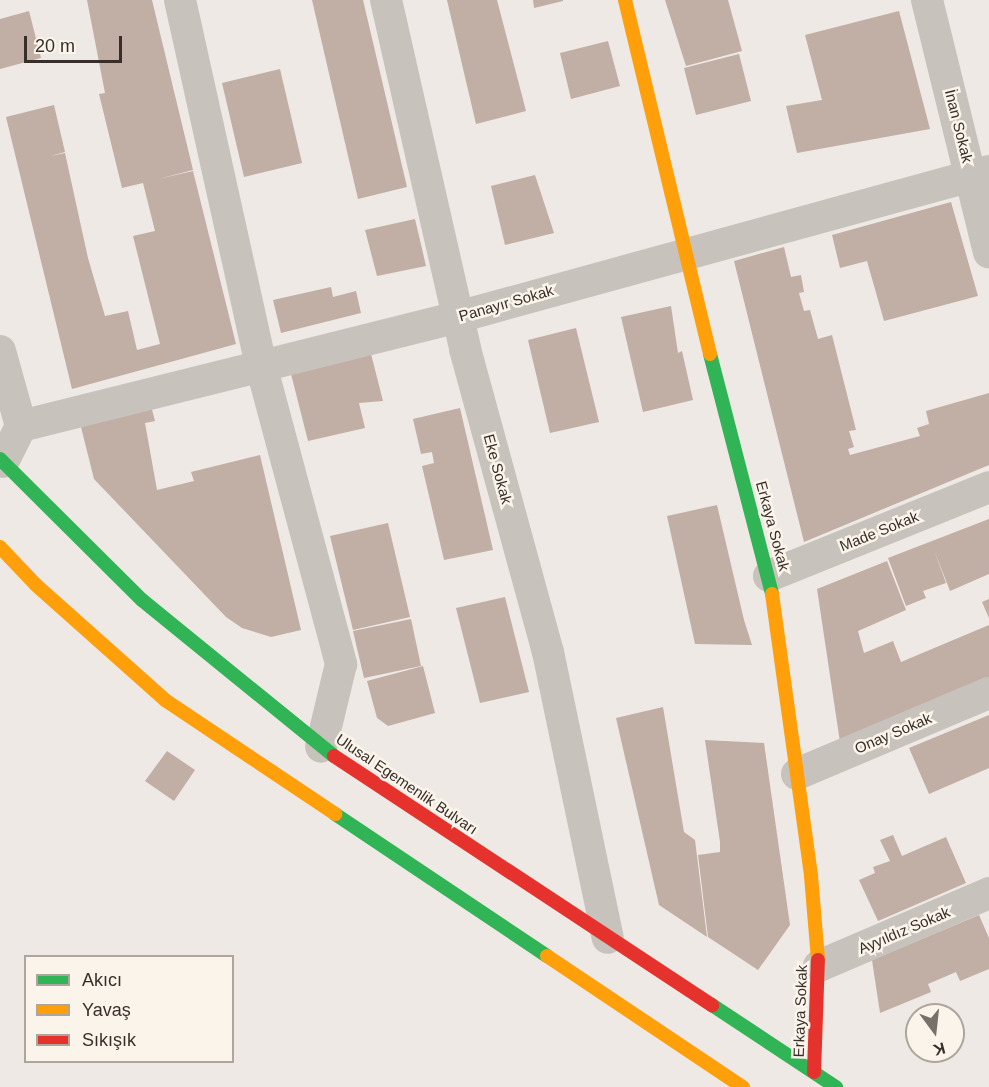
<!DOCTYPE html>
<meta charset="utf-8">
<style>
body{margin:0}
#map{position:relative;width:989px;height:1087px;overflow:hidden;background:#eee9e4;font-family:Helvetica,sans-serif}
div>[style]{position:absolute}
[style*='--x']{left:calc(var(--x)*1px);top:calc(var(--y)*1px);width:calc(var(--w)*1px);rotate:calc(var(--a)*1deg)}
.building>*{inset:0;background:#c1aea5}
.street>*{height:32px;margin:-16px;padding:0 16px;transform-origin:16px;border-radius:16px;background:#c7c2bc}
.fast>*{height:14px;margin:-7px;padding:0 7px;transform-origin:7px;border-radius:7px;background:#30b455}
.slow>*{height:14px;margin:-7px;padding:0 7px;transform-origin:7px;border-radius:7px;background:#ff9f0a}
.jam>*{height:14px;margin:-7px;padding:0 7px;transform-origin:7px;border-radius:7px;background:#e5322d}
span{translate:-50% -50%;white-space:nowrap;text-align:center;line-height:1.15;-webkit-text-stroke:5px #faf4eb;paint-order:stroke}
.street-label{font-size:15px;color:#392f2a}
.legend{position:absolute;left:24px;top:955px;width:210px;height:108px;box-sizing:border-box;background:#faf4eb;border:2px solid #ada59e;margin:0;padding:8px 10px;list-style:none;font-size:18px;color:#392f2a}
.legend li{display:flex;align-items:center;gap:12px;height:30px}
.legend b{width:30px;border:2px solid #ada59e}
.north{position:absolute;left:905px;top:1003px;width:60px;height:60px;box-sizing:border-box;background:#faf4eb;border:2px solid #ada59e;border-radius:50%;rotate:165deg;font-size:16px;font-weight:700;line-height:24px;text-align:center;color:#392f2a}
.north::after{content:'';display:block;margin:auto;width:21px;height:27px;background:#78706b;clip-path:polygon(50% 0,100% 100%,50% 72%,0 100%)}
.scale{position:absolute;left:24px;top:36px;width:98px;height:27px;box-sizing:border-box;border:3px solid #392f2a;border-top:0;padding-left:8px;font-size:18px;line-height:21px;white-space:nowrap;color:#392f2a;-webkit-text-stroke:4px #faf4eb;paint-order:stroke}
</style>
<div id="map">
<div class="building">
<i style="clip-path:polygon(87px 0,152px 0,193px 170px,158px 179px,193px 171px,236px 344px,72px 389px,6px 117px,54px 105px,65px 152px,50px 156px,65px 153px,88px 258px,105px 316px,128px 311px,137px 350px,160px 344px,133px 236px,155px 231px,143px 183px,122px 188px,99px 94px,105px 93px)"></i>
<i style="clip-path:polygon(312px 0,363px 0,407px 187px,358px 199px)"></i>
<i style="clip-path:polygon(447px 0,497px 0,526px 111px,476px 124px)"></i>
<i style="clip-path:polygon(533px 0,563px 0,563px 1px,534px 8px)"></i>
<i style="clip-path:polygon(665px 0,728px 0,742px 51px,686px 66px)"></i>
<i style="clip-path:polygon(29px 11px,41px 58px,0 69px,0 19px)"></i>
<i style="clip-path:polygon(899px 11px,930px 129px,797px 153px,786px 106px,822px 100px,805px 35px)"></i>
<i style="clip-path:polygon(608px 41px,620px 86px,571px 99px,560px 53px)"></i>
<i style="clip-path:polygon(739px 54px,751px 101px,696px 115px,684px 68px)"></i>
<i style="clip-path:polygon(280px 69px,302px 163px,244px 177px,222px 83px)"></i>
<i style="clip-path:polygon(535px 175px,554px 233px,505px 245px,491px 186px)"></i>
<i style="clip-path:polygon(951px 202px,978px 296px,884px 321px,867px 261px,840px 268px,832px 235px)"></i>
<i style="clip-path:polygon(415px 219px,426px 266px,377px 276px,365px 230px)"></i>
<i style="clip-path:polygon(784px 247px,791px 277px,801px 275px,804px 292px,799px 293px,804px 311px,810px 310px,818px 339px,832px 335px,856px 430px,849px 431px,854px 447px,848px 449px,850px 455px,920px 436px,917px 428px,929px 424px,926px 411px,989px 393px,989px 465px,804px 542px,734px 261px)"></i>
<i style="clip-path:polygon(331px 287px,333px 297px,356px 291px,361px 313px,281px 333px,273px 300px)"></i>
<i style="clip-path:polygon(671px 306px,678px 353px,682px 351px,693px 400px,643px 412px,621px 317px)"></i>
<i style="clip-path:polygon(576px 328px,599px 422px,550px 433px,528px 340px)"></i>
<i style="clip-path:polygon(369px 346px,383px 401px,359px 403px,365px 428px,308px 441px,289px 366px)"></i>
<i style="clip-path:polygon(150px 402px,155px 421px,145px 423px,157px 490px,194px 481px,191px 472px,260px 455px,301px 630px,271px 637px,242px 628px,226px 617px,94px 479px,80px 423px)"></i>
<i style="clip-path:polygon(460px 408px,493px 550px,444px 560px,422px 466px,434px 463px,432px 452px,421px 454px,413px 419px)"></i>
<i style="clip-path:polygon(717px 505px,744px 620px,752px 645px,695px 644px,667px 516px)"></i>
<i style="clip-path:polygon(989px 519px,989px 574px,950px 591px,934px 550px,946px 583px,923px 591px,926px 598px,906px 606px,888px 558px)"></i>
<i style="clip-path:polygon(388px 523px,410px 617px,353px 630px,330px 536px)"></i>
<i style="clip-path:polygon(887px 561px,906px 610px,858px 631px,864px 653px,893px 641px,901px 662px,989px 625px,989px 679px,840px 742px,817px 589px)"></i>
<i style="clip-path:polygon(505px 597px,529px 692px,480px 703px,456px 608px)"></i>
<i style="clip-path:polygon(989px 599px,989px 618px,982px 602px)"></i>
<i style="clip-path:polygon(411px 619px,421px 666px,364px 678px,353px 631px)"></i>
<i style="clip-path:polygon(423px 666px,435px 713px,388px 726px,377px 718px,367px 681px)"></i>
<i style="clip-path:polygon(663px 707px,684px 832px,695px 840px,707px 937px,659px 905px,616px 718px)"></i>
<i style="clip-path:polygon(989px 715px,989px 768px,929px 794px,909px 748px)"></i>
<i style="clip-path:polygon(705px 740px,764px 743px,790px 925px,758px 970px,708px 937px,698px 855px,720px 852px,720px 842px)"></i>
<i style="clip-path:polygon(167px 751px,195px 770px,174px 801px,145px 781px)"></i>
<i style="clip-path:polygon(893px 835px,902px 856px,946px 837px,966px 883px,878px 921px,859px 880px,875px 873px,873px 867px,890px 861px,880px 840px)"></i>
<i style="clip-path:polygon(979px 915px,989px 938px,989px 969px,960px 981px,956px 972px,928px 984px,931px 992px,880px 1013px,872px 960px)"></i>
</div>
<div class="street">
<i style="--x:180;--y:0;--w:374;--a:77.5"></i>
<i style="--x:261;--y:365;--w:310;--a:75"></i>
<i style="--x:341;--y:664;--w:85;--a:103.5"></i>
<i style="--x:386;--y:0;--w:358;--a:77.2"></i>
<i style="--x:465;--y:349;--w:314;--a:74.7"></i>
<i style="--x:548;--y:652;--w:292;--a:78.2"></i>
<i style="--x:927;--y:0;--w:260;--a:76.2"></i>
<i style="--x:0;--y:351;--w:78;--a:74.4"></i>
<i style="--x:21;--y:426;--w:40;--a:116.6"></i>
<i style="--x:21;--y:426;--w:450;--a:-14"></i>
<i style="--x:458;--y:317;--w:551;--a:-15.37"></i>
<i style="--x:769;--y:576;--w:237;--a:-22"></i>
<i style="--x:797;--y:774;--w:208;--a:-22.9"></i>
<i style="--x:819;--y:966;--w:185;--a:-23.2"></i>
</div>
<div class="fast">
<i style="--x:710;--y:354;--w:248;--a:75.5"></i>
<i style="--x:0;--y:459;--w:200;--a:44.8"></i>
<i style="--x:142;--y:600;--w:247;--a:39.1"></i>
<i style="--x:335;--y:814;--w:255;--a:33.8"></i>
<i style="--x:712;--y:1005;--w:149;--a:33.5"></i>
</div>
<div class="slow">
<i style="--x:625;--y:0;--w:364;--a:76.5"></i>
<i style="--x:0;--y:547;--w:52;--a:46.5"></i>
<i style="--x:36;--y:585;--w:173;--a:41.7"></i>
<i style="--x:165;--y:700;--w:205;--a:33.8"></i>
<i style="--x:772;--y:594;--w:285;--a:82.1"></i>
<i style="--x:811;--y:876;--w:84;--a:85.2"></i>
<i style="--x:547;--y:956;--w:236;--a:33.8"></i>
</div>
<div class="jam">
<i style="--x:334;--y:756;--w:453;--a:33.4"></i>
<i style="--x:814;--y:1072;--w:112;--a:-88"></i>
</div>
<div class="street-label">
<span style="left:959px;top:126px;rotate:76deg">İnan Sokak</span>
<span style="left:506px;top:303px;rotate:-16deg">Panayır Sokak</span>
<span style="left:498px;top:469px;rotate:75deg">Eke Sokak</span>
<span style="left:773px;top:526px;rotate:75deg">Erkaya Sokak</span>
<span style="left:879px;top:531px;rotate:-22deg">Made Sokak</span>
<span style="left:893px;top:733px;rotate:-23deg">Onay Sokak</span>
<span style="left:407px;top:784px;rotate:34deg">Ulusal Egemenlik Bulvarı</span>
<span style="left:904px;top:930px;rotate:-23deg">Ayyıldız Sokak</span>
<span style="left:800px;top:1011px;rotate:-88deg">Erkaya Sokak</span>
</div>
<ul class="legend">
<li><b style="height:8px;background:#30b455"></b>Akıcı</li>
<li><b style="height:8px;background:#ff9f0a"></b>Yavaş</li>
<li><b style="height:8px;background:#e5322d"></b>Sıkışık</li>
</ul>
<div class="north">K</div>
<div class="scale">20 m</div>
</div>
